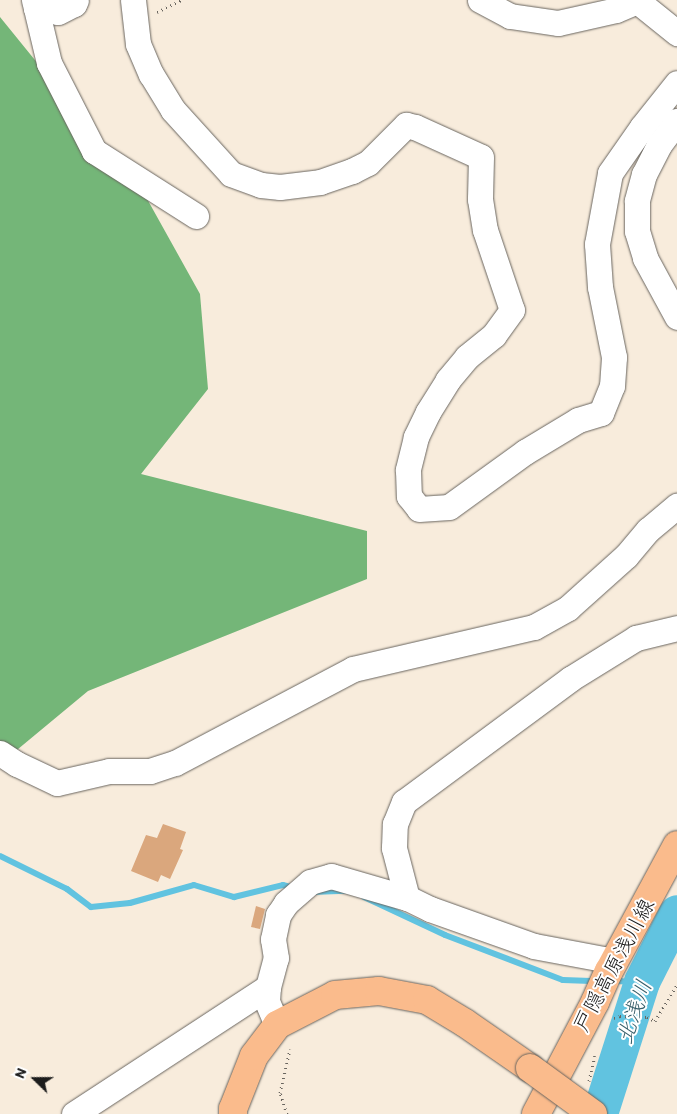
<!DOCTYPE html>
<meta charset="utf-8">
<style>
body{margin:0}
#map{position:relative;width:677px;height:1114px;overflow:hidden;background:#f8ecdc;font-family:Itim,"Klee One",sans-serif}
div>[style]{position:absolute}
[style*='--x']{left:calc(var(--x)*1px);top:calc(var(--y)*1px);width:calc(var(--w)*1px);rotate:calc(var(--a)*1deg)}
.forest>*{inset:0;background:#74b678}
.stream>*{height:6px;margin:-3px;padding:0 3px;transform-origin:3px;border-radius:3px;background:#61c3e0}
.river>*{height:36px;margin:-18px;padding:0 18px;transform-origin:18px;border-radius:18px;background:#61c3e0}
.building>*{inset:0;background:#daa77d}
.path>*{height:3px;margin-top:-1.5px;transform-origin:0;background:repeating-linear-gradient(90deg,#69655f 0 1px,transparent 0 5px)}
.roads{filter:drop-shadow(0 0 1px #69655f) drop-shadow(0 0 1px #69655f)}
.minor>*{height:25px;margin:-12.5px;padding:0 12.5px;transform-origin:12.5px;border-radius:12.5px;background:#fff}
.major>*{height:28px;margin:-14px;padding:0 14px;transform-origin:14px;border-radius:14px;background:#fabb8c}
.bridges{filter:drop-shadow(0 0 1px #69655f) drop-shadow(0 0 1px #69655f)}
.major-bridge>*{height:28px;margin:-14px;padding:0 14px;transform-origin:14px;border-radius:14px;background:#fabb8c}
span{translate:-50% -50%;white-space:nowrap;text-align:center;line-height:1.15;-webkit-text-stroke:4px #fff;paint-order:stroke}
.street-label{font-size:21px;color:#1c1c1c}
.water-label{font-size:22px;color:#385f6a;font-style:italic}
.north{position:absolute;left:10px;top:1054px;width:50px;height:50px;-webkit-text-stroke:4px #fff;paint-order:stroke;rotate:292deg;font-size:14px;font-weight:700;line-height:20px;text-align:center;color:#1c1c1c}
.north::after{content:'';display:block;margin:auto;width:18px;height:22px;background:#1c1c1c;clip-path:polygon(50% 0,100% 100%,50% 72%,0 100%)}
</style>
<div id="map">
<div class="forest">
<i style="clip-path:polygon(0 17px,146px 197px,200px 294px,208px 389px,141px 474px,367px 531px,367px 579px,88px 691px,0 764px)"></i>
</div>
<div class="stream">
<i style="--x:0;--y:856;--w:75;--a:26.2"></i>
<i style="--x:67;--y:889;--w:30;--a:37"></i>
<i style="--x:91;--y:907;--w:39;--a:-6"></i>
<i style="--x:130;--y:903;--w:66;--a:-15.7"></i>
<i style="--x:194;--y:885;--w:42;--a:16.7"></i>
<i style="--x:234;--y:897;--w:50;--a:-13.8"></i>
<i style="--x:283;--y:885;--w:11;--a:15"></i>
<i style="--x:311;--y:892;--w:35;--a:-2"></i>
<i style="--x:364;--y:897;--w:89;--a:25.1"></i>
<i style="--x:445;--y:935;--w:126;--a:20.9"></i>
<i style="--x:563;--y:980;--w:35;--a:2"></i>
<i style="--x:613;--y:981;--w:29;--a:2"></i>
</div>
<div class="river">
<i style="--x:600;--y:1114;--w:139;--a:-72.3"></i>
<i style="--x:642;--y:982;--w:77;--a:-63.1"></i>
</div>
<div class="building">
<i style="clip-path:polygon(163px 824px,186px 832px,180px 849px,183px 850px,170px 879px,161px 875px,158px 882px,131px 871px,146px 835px,157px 838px)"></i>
<i style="clip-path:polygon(256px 906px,265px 909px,260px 929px,251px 927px)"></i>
</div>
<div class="path">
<i style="--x:157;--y:12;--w:28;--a:-26"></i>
<i style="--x:614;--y:1018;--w:6;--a:-18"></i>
<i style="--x:620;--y:1016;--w:27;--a:2"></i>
<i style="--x:647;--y:1017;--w:9;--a:27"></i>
<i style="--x:655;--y:1021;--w:42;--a:-58.6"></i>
<i style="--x:589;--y:1081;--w:26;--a:-77"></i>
<i style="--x:287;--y:1114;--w:22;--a:-108"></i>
<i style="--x:280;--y:1093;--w:45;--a:-77.2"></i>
</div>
<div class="roads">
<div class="minor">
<i style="--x:34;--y:0;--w:8;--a:76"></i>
<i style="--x:36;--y:8;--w:22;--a:10"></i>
<i style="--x:58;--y:12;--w:18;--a:-27"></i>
<i style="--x:74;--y:4;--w:4;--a:-63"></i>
<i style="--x:133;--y:0;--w:44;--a:83.5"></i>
<i style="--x:138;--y:44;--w:33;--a:67"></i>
<i style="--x:151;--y:74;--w:42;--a:58.6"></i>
<i style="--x:173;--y:110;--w:86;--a:47.8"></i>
<i style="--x:231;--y:174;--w:32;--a:20"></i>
<i style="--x:261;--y:185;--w:19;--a:6"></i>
<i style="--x:280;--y:187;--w:40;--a:-7.1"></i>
<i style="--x:320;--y:182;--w:34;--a:-19"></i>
<i style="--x:352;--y:171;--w:18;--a:-27"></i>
<i style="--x:368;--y:163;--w:54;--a:-45"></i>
<i style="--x:406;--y:125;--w:9;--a:13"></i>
<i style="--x:415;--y:127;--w:72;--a:24.4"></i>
<i style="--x:481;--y:157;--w:42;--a:91.4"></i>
<i style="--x:480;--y:199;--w:31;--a:81"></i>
<i style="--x:485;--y:230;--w:84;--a:71.4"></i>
<i style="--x:512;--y:310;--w:31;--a:126"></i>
<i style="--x:494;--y:335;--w:35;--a:141"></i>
<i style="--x:467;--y:357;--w:30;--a:130"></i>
<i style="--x:448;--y:380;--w:38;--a:122"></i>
<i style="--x:428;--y:412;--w:28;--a:116"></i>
<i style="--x:416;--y:437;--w:34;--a:104"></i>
<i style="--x:408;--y:470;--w:26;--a:88"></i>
<i style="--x:409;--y:496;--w:16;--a:52"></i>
<i style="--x:419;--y:509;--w:30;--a:-4"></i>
<i style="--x:449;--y:507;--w:94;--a:-35.9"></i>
<i style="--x:525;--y:452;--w:62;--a:-31.1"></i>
<i style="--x:578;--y:420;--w:24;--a:-17"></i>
<i style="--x:601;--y:413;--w:29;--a:-68"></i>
<i style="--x:612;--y:386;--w:29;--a:-86"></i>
<i style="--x:614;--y:357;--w:71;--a:-101.3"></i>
<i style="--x:600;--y:287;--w:43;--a:-94"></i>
<i style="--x:597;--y:244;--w:72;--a:-79.6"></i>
<i style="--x:610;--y:173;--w:56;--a:-55.2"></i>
<i style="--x:642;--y:127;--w:56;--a:-51.5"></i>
<i style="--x:480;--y:0;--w:34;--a:28"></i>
<i style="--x:510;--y:16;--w:49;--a:8.3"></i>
<i style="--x:558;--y:23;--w:59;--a:-12.6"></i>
<i style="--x:616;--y:10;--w:23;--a:-23"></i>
<i style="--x:636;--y:0;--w:53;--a:38.8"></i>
<i style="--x:36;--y:8;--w:57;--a:76.7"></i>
<i style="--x:49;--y:63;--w:99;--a:62.9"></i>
<i style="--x:94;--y:151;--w:121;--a:32.5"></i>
<i style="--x:677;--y:121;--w:30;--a:127"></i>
<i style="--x:659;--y:145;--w:33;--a:117"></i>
<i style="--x:644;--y:174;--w:28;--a:105"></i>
<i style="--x:637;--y:201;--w:30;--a:90"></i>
<i style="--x:637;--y:231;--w:28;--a:73"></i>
<i style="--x:645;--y:258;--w:67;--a:61.5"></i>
<i style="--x:0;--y:753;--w:20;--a:33"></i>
<i style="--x:17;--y:764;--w:44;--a:25.4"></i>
<i style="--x:57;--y:783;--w:53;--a:-13"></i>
<i style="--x:109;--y:771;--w:41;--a:0"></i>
<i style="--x:150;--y:771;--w:26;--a:-18"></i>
<i style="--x:175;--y:763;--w:201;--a:-27.8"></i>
<i style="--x:353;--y:669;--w:186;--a:-13.1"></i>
<i style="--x:534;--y:627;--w:39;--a:-29"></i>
<i style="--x:568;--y:608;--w:78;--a:-41.9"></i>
<i style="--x:626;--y:556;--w:34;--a:-50"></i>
<i style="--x:648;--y:530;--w:38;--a:-40"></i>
<i style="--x:614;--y:961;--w:81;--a:-169.4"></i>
<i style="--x:534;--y:946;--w:110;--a:-160.4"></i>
<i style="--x:430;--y:909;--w:25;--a:-154"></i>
<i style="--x:407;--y:898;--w:52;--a:-104.6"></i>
<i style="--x:394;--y:848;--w:24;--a:-88"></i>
<i style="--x:395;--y:824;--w:24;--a:-68"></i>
<i style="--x:404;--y:802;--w:207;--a:-36.5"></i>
<i style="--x:570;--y:679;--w:78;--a:-31.8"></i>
<i style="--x:636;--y:638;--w:42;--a:-13.7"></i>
<i style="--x:277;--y:1025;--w:26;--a:-113"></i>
<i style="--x:267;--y:1001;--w:14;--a:-86"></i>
<i style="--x:268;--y:987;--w:30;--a:-75"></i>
<i style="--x:276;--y:958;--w:19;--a:-99"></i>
<i style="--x:273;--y:939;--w:25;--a:-78"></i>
<i style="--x:278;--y:915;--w:14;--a:-56"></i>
<i style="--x:286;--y:903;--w:32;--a:-41"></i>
<i style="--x:310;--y:882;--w:22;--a:-16"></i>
<i style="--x:331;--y:876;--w:79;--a:16.1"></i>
<i style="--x:74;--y:1114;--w:232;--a:-33.2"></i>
</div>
<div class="major">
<i style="--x:233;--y:1114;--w:5;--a:-90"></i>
<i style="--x:233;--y:1109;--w:57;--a:-68.4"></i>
<i style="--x:254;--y:1056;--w:39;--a:-53"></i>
<i style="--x:277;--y:1025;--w:65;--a:-27.3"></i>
<i style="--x:335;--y:995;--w:44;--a:-5.2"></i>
<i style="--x:379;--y:991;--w:49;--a:10.6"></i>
<i style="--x:427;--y:1000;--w:44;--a:31.2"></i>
<i style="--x:465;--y:1023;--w:79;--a:34.7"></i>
<i style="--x:536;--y:1114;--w:127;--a:-62.2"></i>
<i style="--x:595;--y:1002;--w:34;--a:-66"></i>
<i style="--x:609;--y:971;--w:143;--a:-61.6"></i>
</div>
</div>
<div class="bridges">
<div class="major-bridge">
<i style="--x:530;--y:1068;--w:78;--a:36.1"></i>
</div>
</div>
<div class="street-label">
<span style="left:614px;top:965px;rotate:-62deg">戸隠高原浅川線</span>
</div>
<div class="water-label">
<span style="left:634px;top:1012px;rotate:-71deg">北浅川</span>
</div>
<div class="north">N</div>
</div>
